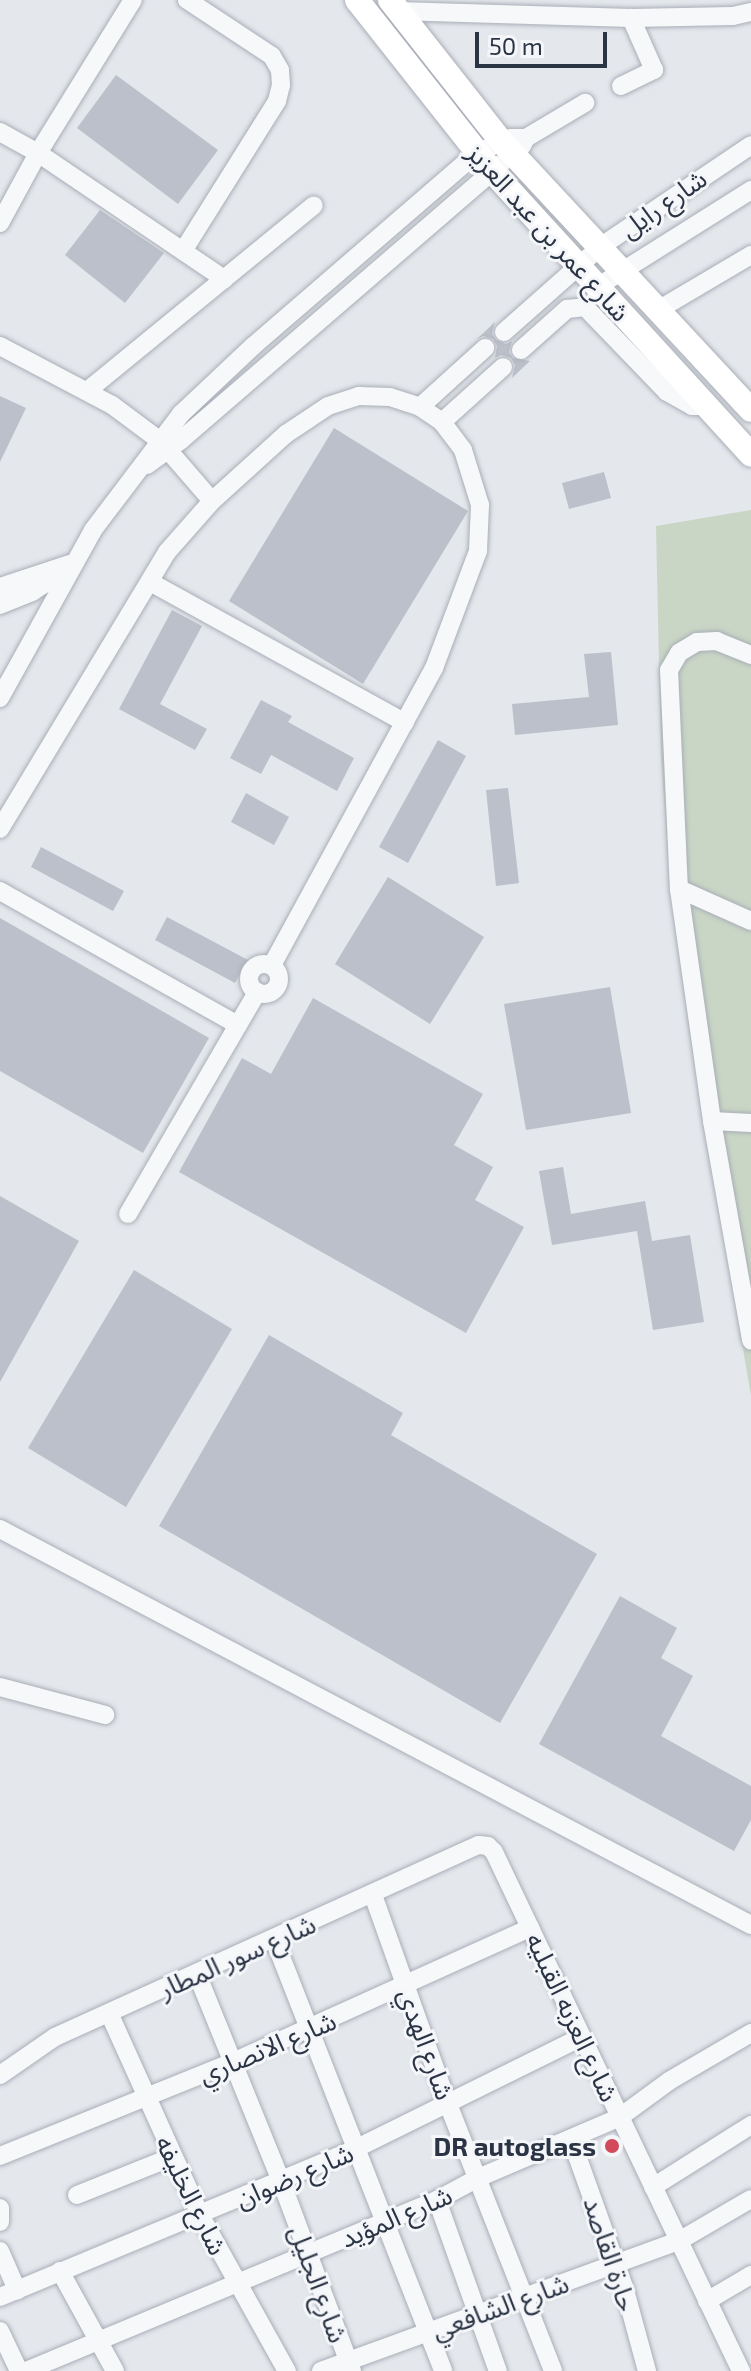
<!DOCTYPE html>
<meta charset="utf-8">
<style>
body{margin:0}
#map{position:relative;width:751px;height:2371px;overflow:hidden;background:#e4e7ec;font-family:"Exo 2","Noto Sans Arabic",sans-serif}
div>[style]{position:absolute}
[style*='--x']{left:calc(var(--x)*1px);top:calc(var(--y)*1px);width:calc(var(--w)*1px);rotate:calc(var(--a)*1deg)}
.green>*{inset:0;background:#c9d6c5}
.building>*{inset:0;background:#bbc0ca}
.roads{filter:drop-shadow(0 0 2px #a9aeb7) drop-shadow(0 0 2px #a9aeb7)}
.minor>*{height:18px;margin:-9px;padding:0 9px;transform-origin:9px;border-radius:9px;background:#f7f8fa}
.minor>.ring{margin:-9px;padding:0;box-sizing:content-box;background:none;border:18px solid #f7f8fa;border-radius:50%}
.major>*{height:24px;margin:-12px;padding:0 12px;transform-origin:12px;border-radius:12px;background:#fff}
.dots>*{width:22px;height:22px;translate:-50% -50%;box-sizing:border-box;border:4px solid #f4f6f9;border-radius:50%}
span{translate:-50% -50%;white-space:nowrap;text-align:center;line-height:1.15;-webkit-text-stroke:6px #f4f6f9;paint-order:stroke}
.street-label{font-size:26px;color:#2b3445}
.poi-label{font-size:26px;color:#2b3445;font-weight:700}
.right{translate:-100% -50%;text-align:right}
.scale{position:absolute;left:475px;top:32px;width:132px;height:36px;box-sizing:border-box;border:4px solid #2b3445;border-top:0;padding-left:10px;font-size:24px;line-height:28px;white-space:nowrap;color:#2b3445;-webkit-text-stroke:6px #f4f6f9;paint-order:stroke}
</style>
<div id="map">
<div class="green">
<i style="clip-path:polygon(751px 510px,751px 1396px,692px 1049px,671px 893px,661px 758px,656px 526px)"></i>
</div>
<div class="building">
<i style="clip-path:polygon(116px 75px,218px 150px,178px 204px,77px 128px)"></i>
<i style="clip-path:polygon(100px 210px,164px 253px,125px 303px,65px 255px)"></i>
<i style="clip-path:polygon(495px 322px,492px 334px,496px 340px,506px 344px,512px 341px,509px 352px,513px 358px,530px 361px,512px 378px,515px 365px,511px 358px,501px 355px,495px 358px,497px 346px,493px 339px,483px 336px,477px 339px)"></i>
<i style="clip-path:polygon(0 396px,26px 408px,0 462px)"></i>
<i style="clip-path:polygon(334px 428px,468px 511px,363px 684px,229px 601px)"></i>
<i style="clip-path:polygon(604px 472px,611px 498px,569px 509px,562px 483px)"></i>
<i style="clip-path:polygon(172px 610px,202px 626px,160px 704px,207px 729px,195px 750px,119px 709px)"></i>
<i style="clip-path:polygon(611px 652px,618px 725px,515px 735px,512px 704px,589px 697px,584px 654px)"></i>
<i style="clip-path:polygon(261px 700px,292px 716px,288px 722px,354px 758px,337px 791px,271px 755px,261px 774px,230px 758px)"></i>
<i style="clip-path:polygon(438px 740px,466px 756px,408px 863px,379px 847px)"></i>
<i style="clip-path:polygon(508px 788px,519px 883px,496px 886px,486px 790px)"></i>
<i style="clip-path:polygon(246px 793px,289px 817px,274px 845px,231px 822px)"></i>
<i style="clip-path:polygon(41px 847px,124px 891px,113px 911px,31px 867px)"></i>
<i style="clip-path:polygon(388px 877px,484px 937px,430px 1024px,335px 964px)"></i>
<i style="clip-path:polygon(167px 917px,248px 960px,235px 983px,155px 940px)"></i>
<i style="clip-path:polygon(0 918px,209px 1038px,143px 1153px,0 1071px)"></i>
<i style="clip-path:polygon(610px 987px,631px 1113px,526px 1130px,504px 1004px)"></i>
<i style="clip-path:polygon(313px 998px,483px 1094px,454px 1145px,493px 1167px,475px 1200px,524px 1227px,466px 1333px,179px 1172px,242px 1058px,271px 1074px)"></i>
<i style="clip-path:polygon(563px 1167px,571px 1214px,645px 1201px,652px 1241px,690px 1235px,704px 1322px,653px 1330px,637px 1231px,552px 1245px,539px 1171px)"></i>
<i style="clip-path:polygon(0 1196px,79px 1241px,0 1382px)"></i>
<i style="clip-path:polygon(134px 1270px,232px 1329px,126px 1507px,28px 1448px)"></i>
<i style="clip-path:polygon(269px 1335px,403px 1413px,391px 1435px,597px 1554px,500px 1723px,159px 1526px)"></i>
<i style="clip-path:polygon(620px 1596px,677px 1628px,661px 1658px,693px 1676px,661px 1736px,751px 1786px,751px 1820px,734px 1851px,539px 1744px)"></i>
</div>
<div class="roads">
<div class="minor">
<i style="--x:397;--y:11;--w:234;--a:1.7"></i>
<i style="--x:631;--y:18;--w:102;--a:-1.1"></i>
<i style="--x:733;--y:16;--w:18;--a:-13"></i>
<i style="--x:621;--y:86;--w:37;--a:-26"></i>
<i style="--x:654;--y:70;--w:57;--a:-113.9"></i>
<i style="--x:0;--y:132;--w:43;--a:28.9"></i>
<i style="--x:38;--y:153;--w:225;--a:34.1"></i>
<i style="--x:522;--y:146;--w:9;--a:-63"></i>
<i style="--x:526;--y:138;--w:69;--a:-30.7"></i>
<i style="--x:0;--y:223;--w:80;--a:-61.5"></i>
<i style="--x:38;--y:153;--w:180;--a:-58.2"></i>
<i style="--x:183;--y:251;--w:177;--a:-57.9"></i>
<i style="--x:277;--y:101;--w:16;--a:-76"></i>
<i style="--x:281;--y:85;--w:15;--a:-94"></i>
<i style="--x:280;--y:70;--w:16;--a:-120"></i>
<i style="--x:272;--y:56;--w:102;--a:-146.6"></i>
<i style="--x:597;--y:287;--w:182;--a:-32.2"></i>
<i style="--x:658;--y:310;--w:108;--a:-30.6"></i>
<i style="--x:504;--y:332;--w:128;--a:-41.5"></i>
<i style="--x:600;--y:247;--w:182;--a:-34"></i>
<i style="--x:0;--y:346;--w:127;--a:27.8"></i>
<i style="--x:112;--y:405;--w:59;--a:36.7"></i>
<i style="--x:521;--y:350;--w:62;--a:-41.7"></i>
<i style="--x:567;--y:309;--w:18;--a:-6"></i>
<i style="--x:585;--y:307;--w:118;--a:46"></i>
<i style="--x:667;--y:392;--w:29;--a:29"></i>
<i style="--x:692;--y:406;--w:14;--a:0"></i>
<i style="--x:87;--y:391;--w:293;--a:-39.3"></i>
<i style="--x:420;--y:407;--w:88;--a:-42.2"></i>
<i style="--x:442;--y:422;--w:82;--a:-42"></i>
<i style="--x:168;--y:450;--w:67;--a:49.2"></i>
<i style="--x:147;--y:465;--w:42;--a:-36.3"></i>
<i style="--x:181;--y:440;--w:424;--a:-40.8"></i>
<i style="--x:150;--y:582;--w:291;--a:28.9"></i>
<i style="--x:0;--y:587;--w:74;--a:-18.2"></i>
<i style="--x:0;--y:605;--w:35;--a:-22"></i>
<i style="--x:32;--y:592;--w:38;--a:-33"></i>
<i style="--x:751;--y:655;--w:37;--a:-158"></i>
<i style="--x:717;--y:641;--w:20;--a:177"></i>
<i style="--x:697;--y:642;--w:21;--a:149"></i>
<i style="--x:679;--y:653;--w:20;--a:120"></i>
<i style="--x:669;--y:670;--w:219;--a:87.4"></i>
<i style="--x:679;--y:889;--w:234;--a:81.9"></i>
<i style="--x:712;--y:1121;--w:223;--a:79.9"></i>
<i style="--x:0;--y:698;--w:192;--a:-61"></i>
<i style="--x:93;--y:530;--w:146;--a:-52.8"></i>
<i style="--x:181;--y:414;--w:98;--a:-43.3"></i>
<i style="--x:252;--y:347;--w:297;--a:-40.8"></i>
<i style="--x:477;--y:153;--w:37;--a:-24"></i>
<i style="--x:511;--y:138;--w:15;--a:0"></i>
<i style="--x:0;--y:829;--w:323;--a:-58.9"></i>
<i style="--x:167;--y:552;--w:68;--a:-48.6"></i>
<i style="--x:212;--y:501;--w:100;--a:-42.2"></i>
<i style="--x:286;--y:434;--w:50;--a:-33.7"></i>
<i style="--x:328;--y:406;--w:33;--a:-18"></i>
<i style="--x:359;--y:396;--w:31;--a:2"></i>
<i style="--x:390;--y:397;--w:32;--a:18"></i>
<i style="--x:420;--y:407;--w:27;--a:34"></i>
<i style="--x:442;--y:422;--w:35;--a:53"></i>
<i style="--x:463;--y:450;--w:58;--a:72.8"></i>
<i style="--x:480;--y:505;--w:46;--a:92.5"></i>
<i style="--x:478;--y:551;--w:125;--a:110.6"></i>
<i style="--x:434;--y:668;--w:338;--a:118.6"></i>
<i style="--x:679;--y:889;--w:79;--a:24"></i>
<i style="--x:0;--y:891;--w:273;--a:29.4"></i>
<i class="ring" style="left:249px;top:964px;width:12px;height:12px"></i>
<i style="--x:712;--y:1121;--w:39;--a:3"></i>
<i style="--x:128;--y:1214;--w:257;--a:-59.8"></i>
<i style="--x:0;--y:1529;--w:849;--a:27.8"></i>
<i style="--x:0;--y:1687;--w:109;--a:14.9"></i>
<i style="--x:373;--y:1895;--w:222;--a:70.3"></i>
<i style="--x:448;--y:2104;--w:287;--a:68.5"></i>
<i style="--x:274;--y:1939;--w:464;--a:68.6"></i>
<i style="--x:197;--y:1974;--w:223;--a:67.9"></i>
<i style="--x:281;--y:2181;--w:203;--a:69.5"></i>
<i style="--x:109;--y:2013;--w:222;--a:65.7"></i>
<i style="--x:200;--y:2215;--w:179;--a:60.9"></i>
<i style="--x:0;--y:2075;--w:67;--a:-34.6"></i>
<i style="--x:55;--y:2037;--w:465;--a:-24.4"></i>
<i style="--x:479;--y:1845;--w:9;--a:6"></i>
<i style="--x:488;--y:1846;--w:8;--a:45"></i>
<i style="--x:494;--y:1852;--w:575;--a:64.55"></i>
<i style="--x:571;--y:2139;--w:160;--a:70.3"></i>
<i style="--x:625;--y:2290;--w:84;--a:74.8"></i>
<i style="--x:0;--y:2156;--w:251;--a:-22"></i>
<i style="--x:233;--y:2062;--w:326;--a:-24.3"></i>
<i style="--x:653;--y:2187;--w:116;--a:-32.3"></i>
<i style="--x:77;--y:2195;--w:102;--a:-21.8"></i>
<i style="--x:437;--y:2200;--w:182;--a:70.4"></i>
<i style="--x:0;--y:2208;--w:14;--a:90"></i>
<i style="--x:0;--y:2251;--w:43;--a:66.4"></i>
<i style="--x:60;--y:2271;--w:114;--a:61.2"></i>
<i style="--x:0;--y:2297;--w:385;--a:-22.6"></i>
<i style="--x:355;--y:2149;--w:253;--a:-26.3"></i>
<i style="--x:707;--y:2301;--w:51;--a:-30.6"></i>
<i style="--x:0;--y:2331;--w:44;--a:64.6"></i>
<i style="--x:26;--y:2371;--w:445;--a:-22.6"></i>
<i style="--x:437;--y:2200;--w:47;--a:-28.2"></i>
<i style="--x:478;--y:2178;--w:155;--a:-23.2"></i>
<i style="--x:620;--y:2117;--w:61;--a:-36.3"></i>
<i style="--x:669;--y:2081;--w:95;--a:-30.3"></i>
<i style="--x:321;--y:2371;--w:381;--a:-20"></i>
<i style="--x:679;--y:2241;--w:83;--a:-30.3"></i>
</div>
<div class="major">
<i style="--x:357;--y:0;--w:218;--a:51.7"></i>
<i style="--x:492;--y:171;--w:384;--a:47.6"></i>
<i style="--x:390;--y:0;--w:179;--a:51.8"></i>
<i style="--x:501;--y:141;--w:367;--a:47.1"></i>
</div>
</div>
<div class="dots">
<i style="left:612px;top:2146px;background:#d1495b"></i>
</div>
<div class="street-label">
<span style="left:663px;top:203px;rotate:-35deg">شارع رايل</span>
<span style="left:549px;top:232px;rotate:48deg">شارع عمر بن عبد العزيز</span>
<span style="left:237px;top:1956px;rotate:-24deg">شارع سور المطار</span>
<span style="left:573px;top:2017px;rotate:65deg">شارع العزبه القبليه</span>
<span style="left:427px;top:2044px;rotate:70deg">شارع الهدي</span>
<span style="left:267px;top:2047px;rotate:-23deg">شارع الانصاري</span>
<span style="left:294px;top:2175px;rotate:-23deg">شارع رضوان</span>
<span style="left:192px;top:2195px;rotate:64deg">شارع الخليفه</span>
<span style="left:396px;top:2216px;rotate:-23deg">شارع المؤيد</span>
<span style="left:611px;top:2254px;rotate:72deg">حارة القاصد</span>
<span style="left:319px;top:2284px;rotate:70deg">شارع الجليل</span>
<span style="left:500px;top:2306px;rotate:-20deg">شارع الشافعي</span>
</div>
<div class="poi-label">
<span class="right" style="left:596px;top:2146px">DR autoglass</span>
</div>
<div class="scale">50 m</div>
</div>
